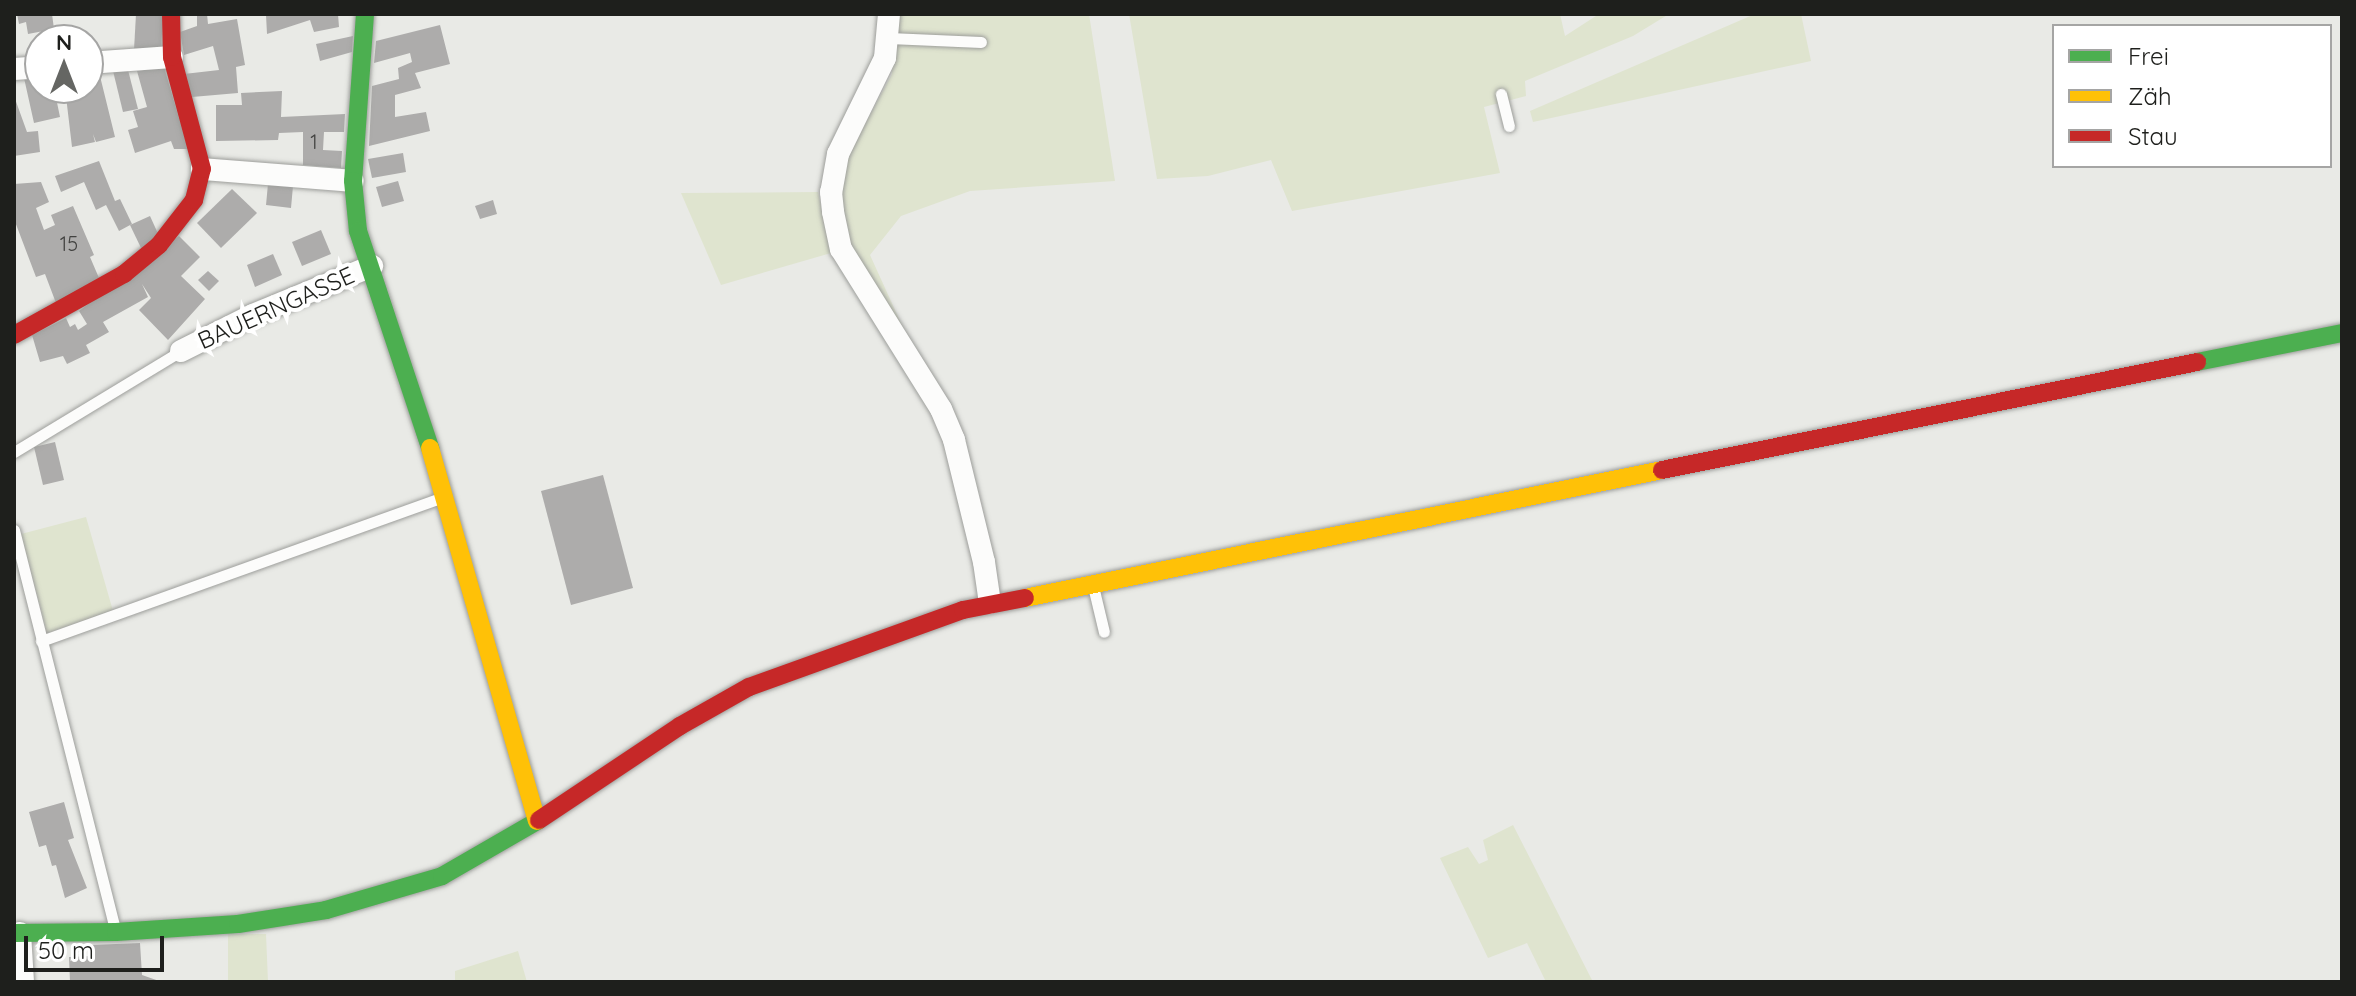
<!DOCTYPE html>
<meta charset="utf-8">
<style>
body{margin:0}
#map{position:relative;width:2356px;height:996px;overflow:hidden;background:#e9eae6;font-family:Quicksand,sans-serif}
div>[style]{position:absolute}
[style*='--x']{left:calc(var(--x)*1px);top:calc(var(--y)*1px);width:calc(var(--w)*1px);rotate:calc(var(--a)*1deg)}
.green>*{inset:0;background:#dfe4cf}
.building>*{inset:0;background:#adacab}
.roads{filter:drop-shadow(0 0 2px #9d9e9b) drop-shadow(0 0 2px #9d9e9b)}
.lane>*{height:11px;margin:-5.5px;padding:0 5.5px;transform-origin:5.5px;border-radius:5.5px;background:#fcfcfb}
.street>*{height:22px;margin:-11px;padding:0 11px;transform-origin:11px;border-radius:11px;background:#fcfcfb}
.fast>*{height:18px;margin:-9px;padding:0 9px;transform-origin:9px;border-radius:9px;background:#4caf50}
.slow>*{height:18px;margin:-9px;padding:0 9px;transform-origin:9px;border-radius:9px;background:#ffc107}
.jam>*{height:18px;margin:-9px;padding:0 9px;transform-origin:9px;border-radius:9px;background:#c62828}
span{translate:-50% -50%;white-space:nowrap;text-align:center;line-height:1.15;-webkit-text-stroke:8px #fff;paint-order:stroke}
.number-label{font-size:20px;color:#424240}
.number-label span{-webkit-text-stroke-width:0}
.street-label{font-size:24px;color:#1e1f1c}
.frame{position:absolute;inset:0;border:16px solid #1e1f1c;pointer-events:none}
.legend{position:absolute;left:2052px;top:24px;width:280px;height:144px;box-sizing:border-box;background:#fff;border:2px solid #a5a5a4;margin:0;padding:10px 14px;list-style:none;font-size:24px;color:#1e1f1c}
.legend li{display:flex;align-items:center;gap:16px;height:40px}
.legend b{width:40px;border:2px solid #a5a5a4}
.north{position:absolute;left:24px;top:24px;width:80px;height:80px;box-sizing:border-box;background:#fff;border:2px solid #a5a5a4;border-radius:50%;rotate:0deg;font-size:22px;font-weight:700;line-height:32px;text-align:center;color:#1e1f1c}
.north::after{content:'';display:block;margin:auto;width:28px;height:36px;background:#656663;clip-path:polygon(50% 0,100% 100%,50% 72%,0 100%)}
.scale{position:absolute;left:24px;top:936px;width:140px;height:36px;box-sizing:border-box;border:4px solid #1e1f1c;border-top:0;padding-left:10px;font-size:24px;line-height:28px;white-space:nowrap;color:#1e1f1c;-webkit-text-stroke:6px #fff;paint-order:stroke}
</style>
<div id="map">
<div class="green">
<i style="clip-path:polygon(889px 14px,1089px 14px,1115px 181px,970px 191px,901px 216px,870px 255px,910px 343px,849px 245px,840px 210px,843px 165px,892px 74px)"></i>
<i style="clip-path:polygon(1129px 14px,1560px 14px,1565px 36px,1599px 14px,1669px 14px,1633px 36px,1525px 81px,1526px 96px,1484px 107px,1500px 173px,1292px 211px,1271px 160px,1208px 176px,1157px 179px)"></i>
<i style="clip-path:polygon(1755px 14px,1801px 14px,1811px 61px,1533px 122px,1530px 111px)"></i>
<i style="clip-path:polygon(818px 192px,831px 253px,721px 285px,681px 193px)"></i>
<i style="clip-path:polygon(86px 517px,113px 611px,47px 633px,21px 534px)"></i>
<i style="clip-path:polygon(1513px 825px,1564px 925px,1593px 982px,1546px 982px,1527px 943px,1488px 958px,1440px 858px,1468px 847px,1479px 864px,1488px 860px,1483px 840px)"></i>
<i style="clip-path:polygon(228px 934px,266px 934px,268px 982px,228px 982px)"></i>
<i style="clip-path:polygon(518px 951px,527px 982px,455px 982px,455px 971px)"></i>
</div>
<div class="building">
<i style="clip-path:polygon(17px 14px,52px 14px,54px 29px,28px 34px,26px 22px,19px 24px)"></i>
<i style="clip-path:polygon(136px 14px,163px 14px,161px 51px,134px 50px)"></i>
<i style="clip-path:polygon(197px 14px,207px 14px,208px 24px,237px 19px,245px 65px,236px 67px,238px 93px,192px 97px,184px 74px,219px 70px,213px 46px,184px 55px,180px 32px,197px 26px)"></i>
<i style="clip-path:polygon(338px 14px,339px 27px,314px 32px,310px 20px,267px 34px,266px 15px,270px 14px)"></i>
<i style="clip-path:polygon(440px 25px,450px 64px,415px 73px,421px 88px,395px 95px,395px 117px,426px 112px,430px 131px,369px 146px,372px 86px,399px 79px,398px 68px,412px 62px,410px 53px,374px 63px,376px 41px)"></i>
<i style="clip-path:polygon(76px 30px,77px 40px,60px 40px,59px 32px)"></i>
<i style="clip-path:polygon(353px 36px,352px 52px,320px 61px,316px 44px)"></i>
<i style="clip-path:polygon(164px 67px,188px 149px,174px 149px,171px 141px,135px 153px,128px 130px,138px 127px,133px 111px,147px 107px,137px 71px)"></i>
<i style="clip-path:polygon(128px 70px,138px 109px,123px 112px,113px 71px)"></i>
<i style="clip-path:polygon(99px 72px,115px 137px,96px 142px,93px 134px,95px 142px,72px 147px,65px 88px,88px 88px,88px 73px)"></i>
<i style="clip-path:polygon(40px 77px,40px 88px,54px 88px,60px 117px,34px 123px,24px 78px)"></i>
<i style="clip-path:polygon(282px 91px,281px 117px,345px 114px,344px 132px,324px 132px,323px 150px,342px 151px,341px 168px,303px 165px,303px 132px,279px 133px,278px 140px,216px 141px,216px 105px,242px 105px,241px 93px)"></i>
<i style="clip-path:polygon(14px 96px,27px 132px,38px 131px,40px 152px,14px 156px)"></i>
<i style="clip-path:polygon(403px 153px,406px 172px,372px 178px,368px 159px)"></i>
<i style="clip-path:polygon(99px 161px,115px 201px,120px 199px,132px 224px,119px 231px,106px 205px,96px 210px,84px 182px,61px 192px,55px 176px)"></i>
<i style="clip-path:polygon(398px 181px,404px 201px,382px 207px,376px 187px)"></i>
<i style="clip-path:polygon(41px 182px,49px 202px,36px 208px,44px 230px,55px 225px,51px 215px,73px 206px,94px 255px,90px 257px,99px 278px,56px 303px,45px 274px,36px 277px,14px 219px,14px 184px)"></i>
<i style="clip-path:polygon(268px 184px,293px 186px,291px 208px,266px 205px)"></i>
<i style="clip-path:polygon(232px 189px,257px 213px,221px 248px,197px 223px)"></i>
<i style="clip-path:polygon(493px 200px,497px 214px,480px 219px,475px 206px)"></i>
<i style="clip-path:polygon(150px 216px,160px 238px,142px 250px,130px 225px)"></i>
<i style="clip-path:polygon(321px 230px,331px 254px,302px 266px,292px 242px)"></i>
<i style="clip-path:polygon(179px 236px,200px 257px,181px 276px,205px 299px,168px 340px,139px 310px,151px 298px,142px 284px,148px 297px,103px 322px,109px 332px,86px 345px,90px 353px,67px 364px,63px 356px,40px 362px,32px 335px,66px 318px,70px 327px,75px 324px,78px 330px,87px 324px,79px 311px)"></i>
<i style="clip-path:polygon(273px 254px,282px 275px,255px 287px,247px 265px)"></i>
<i style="clip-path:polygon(208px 271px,219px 281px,209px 291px,198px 280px)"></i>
<i style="clip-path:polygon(55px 442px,64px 480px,43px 485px,34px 447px)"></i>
<i style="clip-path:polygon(603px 475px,633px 588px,571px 605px,541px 491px)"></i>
<i style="clip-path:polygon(64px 802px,74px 838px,68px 840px,87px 888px,65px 898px,56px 865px,52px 866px,46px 845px,39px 847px,29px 812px)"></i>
<i style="clip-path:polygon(140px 943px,142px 975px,162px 982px,70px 982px,69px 957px,92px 956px,91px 945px)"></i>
</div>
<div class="roads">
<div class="lane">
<i style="--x:889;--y:38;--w:92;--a:2.5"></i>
<i style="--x:1501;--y:94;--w:33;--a:76"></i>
<i style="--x:14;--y:452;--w:195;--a:-31.2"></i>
<i style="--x:14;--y:530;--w:412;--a:75.8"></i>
<i style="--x:1093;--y:586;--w:47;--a:76.6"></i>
<i style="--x:41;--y:641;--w:428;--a:-19.7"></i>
</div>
<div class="street">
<i style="--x:889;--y:14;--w:44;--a:95.2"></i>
<i style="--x:885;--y:58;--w:107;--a:116.1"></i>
<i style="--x:838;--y:154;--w:39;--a:100"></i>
<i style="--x:831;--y:192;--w:20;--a:84"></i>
<i style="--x:833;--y:212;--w:38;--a:78"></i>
<i style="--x:841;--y:249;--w:189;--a:58"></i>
<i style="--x:941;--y:409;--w:34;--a:67"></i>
<i style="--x:954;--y:440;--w:126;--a:76.2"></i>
<i style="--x:984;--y:562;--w:41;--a:81.7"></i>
<i style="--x:88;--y:63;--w:84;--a:-4.1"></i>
<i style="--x:14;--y:69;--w:26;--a:-4"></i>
<i style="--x:202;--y:169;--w:151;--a:4.5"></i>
<i style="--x:181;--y:351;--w:80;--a:-26.6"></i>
<i style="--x:253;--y:315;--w:129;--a:-22.4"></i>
<i style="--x:20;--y:933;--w:49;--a:86.5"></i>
</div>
<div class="fast">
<i style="--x:365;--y:14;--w:167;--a:94.1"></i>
<i style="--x:353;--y:181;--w:50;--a:84.3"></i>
<i style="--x:358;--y:231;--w:229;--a:71.6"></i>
<i style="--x:2197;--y:362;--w:148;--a:-11.3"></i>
<i style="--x:14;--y:933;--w:102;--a:-0.6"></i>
<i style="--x:116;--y:932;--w:122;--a:-3.8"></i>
<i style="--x:238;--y:924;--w:89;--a:-9"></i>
<i style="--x:326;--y:910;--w:121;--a:-16.3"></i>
<i style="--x:442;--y:876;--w:112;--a:-30"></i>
</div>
<div class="slow">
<i style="--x:430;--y:448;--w:388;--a:74"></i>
<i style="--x:1025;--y:598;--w:650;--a:-11.36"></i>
</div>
<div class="jam">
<i style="--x:14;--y:335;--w:126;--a:-29"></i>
<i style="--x:124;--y:274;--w:45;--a:-39.6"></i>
<i style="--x:159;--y:245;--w:57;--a:-52.1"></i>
<i style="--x:194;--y:200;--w:32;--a:-76"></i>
<i style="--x:202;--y:169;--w:116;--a:-105"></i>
<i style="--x:172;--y:57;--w:43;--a:-91.3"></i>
<i style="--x:1662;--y:470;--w:546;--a:-11.41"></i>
<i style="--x:539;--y:820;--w:169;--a:-33.7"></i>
<i style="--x:680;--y:726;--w:79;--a:-29.5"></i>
<i style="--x:749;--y:687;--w:227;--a:-19.8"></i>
<i style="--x:963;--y:610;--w:63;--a:-11"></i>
</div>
</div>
<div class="number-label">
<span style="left:314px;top:141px">1</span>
<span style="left:69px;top:243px">15</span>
</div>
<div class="street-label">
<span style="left:276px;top:308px;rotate:-24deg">BAUERNGASSE</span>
</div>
<div class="frame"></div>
<ul class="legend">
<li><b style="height:10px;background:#4caf50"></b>Frei</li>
<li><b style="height:10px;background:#ffc107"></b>Zäh</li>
<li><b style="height:10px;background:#c62828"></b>Stau</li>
</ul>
<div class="north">N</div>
<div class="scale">50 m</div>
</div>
